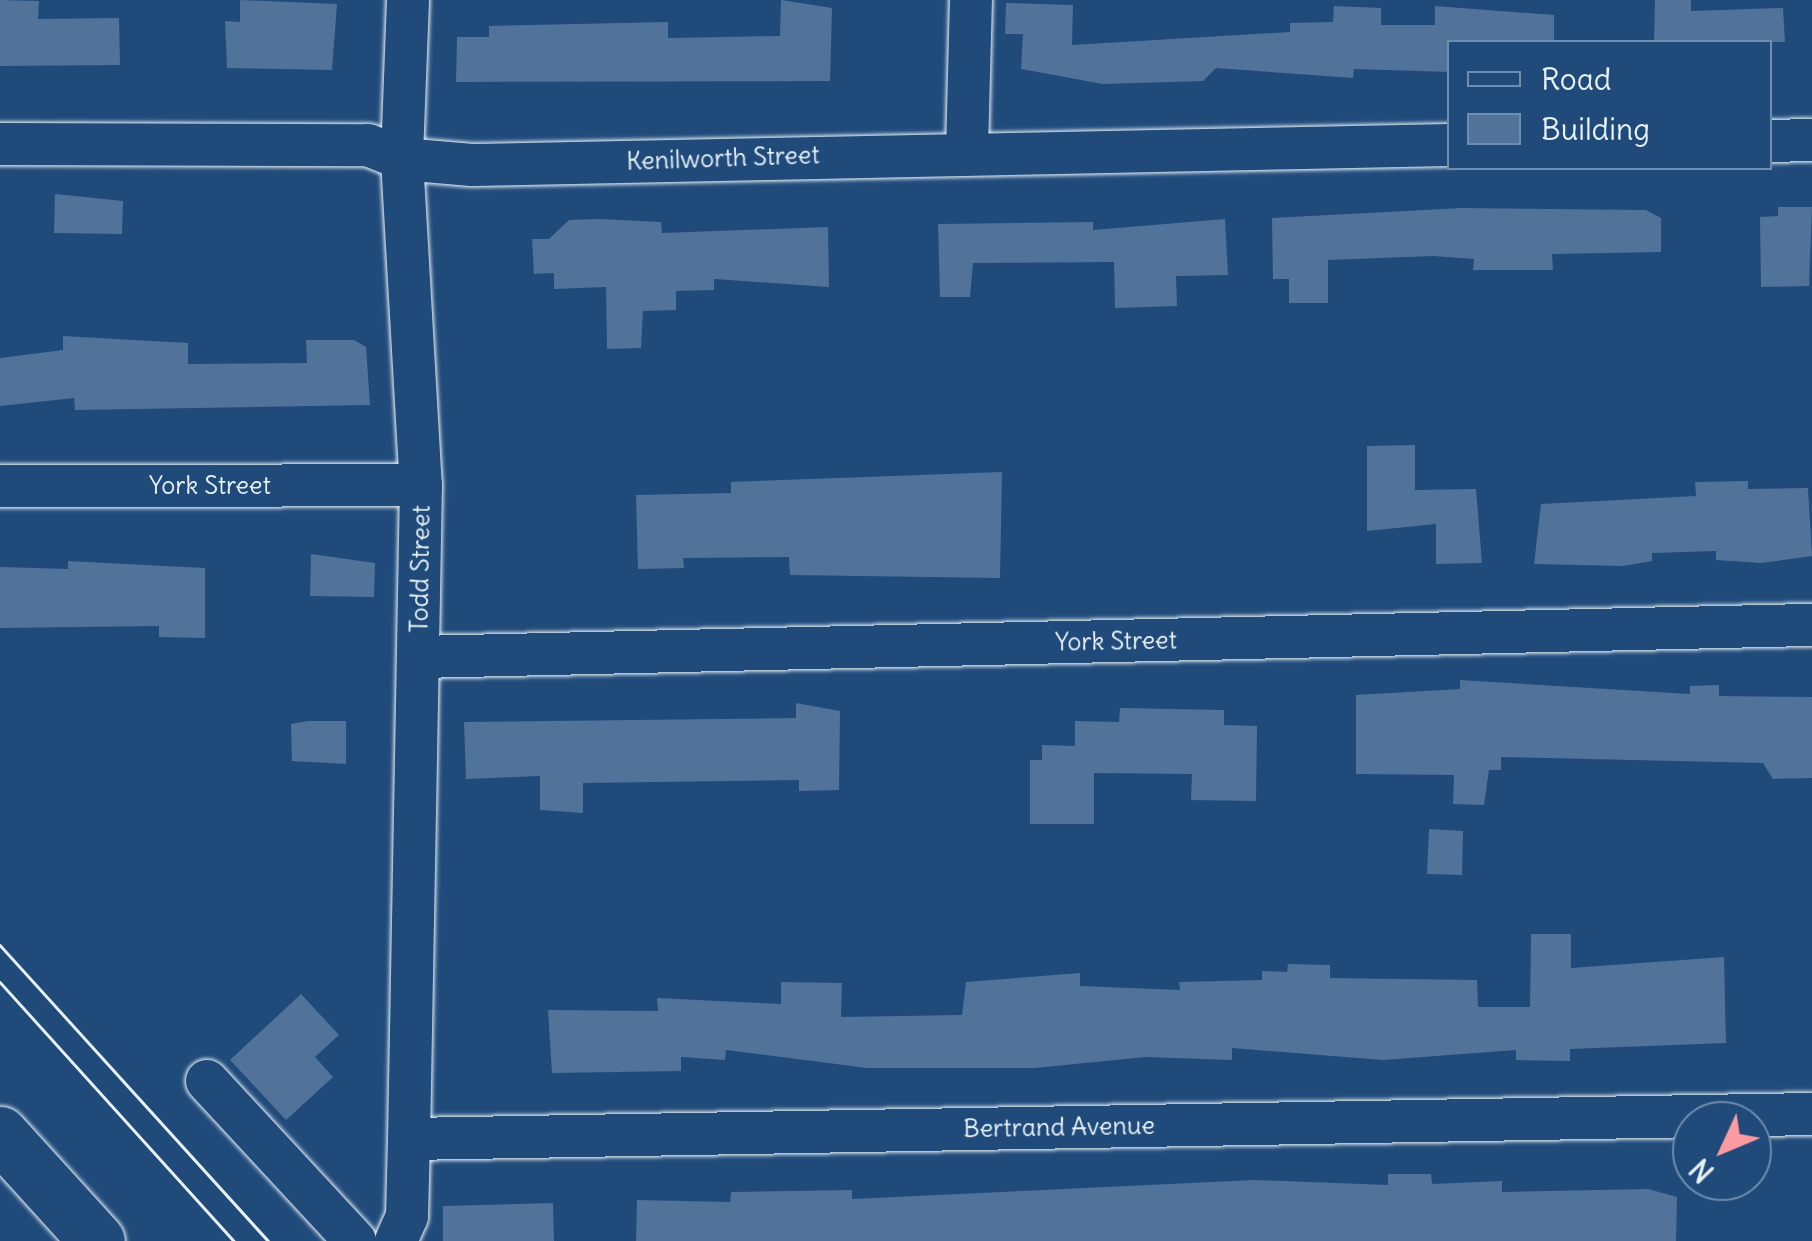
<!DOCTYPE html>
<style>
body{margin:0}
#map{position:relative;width:1812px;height:1241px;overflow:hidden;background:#1f4a7a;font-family:Delius,sans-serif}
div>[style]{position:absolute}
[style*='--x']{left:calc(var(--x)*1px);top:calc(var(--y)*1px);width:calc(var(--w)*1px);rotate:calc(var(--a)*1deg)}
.building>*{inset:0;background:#517399}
.roads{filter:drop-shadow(0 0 2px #e8f1f8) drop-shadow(0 0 2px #e8f1f8)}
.minor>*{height:42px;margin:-21px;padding:0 21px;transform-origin:21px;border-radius:21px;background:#1f4a7a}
.major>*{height:55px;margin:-27.5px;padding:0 27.5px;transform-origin:27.5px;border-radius:27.5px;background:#1f4a7a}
.tram>*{height:2.5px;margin:-1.25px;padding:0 1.25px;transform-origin:1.25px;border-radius:1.25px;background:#e8f1f8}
span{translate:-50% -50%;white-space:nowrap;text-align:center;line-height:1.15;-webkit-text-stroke:8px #1f4a7a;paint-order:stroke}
.street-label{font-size:25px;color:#e8f1f8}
.legend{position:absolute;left:1447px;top:40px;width:325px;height:130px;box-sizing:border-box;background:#1f4a7a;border:2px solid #6f8dac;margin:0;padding:12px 18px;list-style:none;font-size:30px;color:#e8f1f8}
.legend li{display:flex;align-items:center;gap:20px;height:50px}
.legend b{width:50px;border:2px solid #6f8dac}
.north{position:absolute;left:1672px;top:1101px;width:100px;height:100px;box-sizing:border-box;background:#1f4a7a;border:2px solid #6f8dac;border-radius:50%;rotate:226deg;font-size:28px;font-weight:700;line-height:40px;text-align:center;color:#e8f1f8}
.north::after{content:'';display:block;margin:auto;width:35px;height:45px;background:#ff9aa2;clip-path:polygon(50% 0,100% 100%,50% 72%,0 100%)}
</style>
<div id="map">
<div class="building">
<i style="clip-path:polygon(0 0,39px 1px,38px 19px,119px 18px,120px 65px,0 66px)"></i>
<i style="clip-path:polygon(240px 0,337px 4px,332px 70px,227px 68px,225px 21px,240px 22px)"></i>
<i style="clip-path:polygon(781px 0,832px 8px,830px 81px,456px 82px,457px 37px,489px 37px,489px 26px,668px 22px,668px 38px,780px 36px)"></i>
<i style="clip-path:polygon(1655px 0,1691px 0,1691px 11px,1783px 8px,1785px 42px,1654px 42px)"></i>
<i style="clip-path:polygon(1006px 3px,1073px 5px,1072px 45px,1290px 32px,1290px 23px,1333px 22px,1334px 6px,1381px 8px,1381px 25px,1435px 25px,1435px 6px,1554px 15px,1554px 42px,1450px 42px,1450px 72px,1354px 69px,1353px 78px,1216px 68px,1203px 81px,1103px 84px,1021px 69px,1023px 34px,1005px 34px)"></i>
<i style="clip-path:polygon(55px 194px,123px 201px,122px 234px,54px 233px)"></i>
<i style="clip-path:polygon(1778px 207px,1812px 207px,1809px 286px,1761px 287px,1760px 217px,1778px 216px)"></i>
<i style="clip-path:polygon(1462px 208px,1646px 210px,1661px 218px,1661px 252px,1552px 254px,1553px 270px,1473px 270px,1474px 259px,1433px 256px,1328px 260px,1328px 303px,1289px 303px,1289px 279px,1273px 279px,1272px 218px)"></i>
<i style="clip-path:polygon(599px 219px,661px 222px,662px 233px,828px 227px,829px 287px,714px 279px,714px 290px,676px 291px,676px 310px,643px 311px,641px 348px,607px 349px,606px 287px,554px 289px,554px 273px,534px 274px,532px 239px,549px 239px,569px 220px)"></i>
<i style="clip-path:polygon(1225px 219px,1228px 275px,1176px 276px,1177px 306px,1115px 308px,1114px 262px,973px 263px,970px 297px,940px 297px,938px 224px,1093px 222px,1093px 230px)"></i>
<i style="clip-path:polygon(63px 336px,188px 343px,188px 364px,307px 363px,306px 340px,354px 340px,366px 347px,370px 405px,75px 410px,74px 398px,0 406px,0 358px,63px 350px)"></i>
<i style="clip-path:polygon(1415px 445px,1415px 490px,1476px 489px,1482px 563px,1436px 564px,1436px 524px,1367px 531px,1367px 446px)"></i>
<i style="clip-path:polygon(1002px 472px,1000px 578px,790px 575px,789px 557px,683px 558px,684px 568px,638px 569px,636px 495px,731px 493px,731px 482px)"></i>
<i style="clip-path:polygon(1748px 481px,1748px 489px,1808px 488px,1812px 556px,1761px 563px,1716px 560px,1716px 551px,1652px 553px,1652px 561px,1623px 566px,1534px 564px,1541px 504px,1696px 496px,1695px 482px)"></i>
<i style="clip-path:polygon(311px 554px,375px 563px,374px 597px,310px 596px)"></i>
<i style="clip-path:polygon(68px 561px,205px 568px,205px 638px,159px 637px,159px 626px,0 628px,0 567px,68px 569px)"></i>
<i style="clip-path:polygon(1460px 680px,1690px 694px,1690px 686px,1719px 685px,1719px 696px,1812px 697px,1812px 778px,1773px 779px,1763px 763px,1501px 757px,1501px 770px,1489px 770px,1484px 805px,1453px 804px,1454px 775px,1356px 774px,1356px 695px,1460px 689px)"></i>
<i style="clip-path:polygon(796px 703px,840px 711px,839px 790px,799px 791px,799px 780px,583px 783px,583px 813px,540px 810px,540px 776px,466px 779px,464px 722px,796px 718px)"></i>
<i style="clip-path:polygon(1120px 708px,1224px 710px,1224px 725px,1257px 726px,1256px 801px,1191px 800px,1192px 774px,1094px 773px,1094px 824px,1030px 824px,1030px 760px,1042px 760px,1042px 745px,1075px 746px,1075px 721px,1119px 722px)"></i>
<i style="clip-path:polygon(308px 721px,346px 721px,346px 764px,292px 761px,291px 724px)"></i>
<i style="clip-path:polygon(1429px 829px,1463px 831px,1462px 875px,1427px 874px)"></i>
<i style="clip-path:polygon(1531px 934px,1571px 934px,1571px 968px,1724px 957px,1726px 1043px,1570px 1049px,1570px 1061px,1516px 1060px,1516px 1050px,1383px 1060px,1232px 1048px,1232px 1060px,1145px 1057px,1035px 1068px,867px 1068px,726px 1050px,725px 1060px,681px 1057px,681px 1071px,552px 1073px,548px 1010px,658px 1011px,657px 998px,781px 1004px,781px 982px,842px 983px,841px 1017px,962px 1015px,966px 982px,1080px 973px,1080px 986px,1180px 990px,1179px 982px,1262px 980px,1262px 971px,1287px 972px,1288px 964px,1330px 965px,1330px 978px,1477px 980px,1478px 1007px,1530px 1007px)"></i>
<i style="clip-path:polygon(301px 994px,339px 1035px,315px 1057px,333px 1077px,286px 1120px,230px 1060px)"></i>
<i style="clip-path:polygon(1388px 1174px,1431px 1174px,1432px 1184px,1502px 1181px,1502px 1192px,1648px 1189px,1677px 1197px,1676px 1241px,636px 1241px,637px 1200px,730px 1202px,731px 1192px,852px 1190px,852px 1199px,1254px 1180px,1388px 1185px)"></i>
<i style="clip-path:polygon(553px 1203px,554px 1241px,443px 1241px,443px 1206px)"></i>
</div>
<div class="roads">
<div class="minor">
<i style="--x:408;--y:0;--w:159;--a:92.2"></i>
<i style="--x:402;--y:159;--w:327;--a:86.7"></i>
<i style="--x:421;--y:485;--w:654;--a:91.05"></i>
<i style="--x:1770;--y:141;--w:42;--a:-1.4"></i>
<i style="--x:0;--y:144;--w:368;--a:0.2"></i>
<i style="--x:368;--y:145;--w:37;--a:22"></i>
<i style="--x:402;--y:159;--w:70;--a:4.9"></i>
<i style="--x:472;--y:165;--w:978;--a:-1.17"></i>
<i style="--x:967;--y:151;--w:151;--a:-88.5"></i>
<i style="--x:0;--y:486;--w:421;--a:-0.1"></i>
<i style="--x:419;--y:657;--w:1393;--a:-1.32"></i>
<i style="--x:207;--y:1081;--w:218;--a:47.2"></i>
<i style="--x:396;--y:1241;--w:27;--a:-66"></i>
<i style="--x:407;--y:1216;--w:77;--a:-88.5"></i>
<i style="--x:409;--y:1139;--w:1403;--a:-1.02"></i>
</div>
<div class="major">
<i style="--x:0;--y:1134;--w:144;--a:47.8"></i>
</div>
</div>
<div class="tram">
<i style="--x:0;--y:945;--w:399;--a:47.8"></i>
<i style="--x:0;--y:982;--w:349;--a:47.9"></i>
</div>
<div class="street-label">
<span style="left:723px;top:158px;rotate:-2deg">Kenilworth Street</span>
<span style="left:210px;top:485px">York Street</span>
<span style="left:420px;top:569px;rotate:-89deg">Todd Street</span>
<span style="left:1116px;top:641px;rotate:-1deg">York Street</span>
<span style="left:1059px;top:1127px;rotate:-1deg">Bertrand Avenue</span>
</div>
<ul class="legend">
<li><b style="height:12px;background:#1f4a7a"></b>Road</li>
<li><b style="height:28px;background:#517399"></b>Building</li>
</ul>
<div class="north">N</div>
</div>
